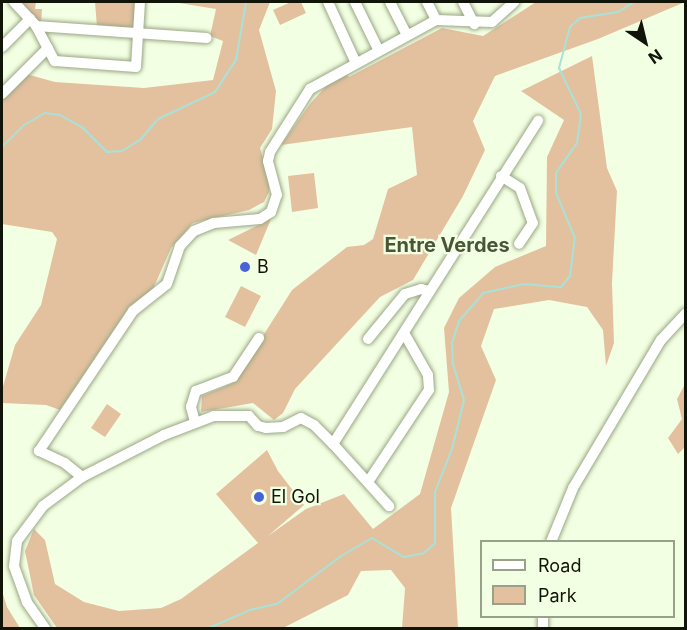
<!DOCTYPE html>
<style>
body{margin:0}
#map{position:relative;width:687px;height:630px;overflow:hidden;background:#f3ffe2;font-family:Inter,sans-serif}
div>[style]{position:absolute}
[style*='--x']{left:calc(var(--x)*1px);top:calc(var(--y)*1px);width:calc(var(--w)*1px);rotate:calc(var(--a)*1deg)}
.green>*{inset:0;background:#e3c19f}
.stream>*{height:2px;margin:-1px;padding:0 1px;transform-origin:1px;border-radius:1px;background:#a8e2d8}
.roads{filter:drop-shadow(0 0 2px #9aa785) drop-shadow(0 0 2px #9aa785)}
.minor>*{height:10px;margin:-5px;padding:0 5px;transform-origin:5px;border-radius:5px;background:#fff}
.dots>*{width:16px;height:16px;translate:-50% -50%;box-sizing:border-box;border:3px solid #f3ffe2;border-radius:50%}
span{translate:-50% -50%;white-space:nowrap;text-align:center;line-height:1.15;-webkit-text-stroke:4.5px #f3ffe2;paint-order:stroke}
.poi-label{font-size:18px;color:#111509}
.left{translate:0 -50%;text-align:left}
.neighbourhood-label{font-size:20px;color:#4a5536;font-weight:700}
.frame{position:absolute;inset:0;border:3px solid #111509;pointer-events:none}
.legend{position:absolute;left:480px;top:540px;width:195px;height:78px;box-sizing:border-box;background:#f3ffe2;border:2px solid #99a18b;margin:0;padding:8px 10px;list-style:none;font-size:18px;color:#111509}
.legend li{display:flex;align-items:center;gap:12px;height:30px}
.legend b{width:30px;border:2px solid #99a18b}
.north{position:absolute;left:615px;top:12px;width:60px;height:60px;-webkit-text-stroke:4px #f3ffe2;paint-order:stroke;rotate:145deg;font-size:16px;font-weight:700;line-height:24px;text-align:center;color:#111509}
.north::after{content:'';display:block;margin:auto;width:21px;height:27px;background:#111509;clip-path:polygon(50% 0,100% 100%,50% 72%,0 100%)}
</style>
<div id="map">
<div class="green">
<i style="clip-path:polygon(18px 2px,36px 2px,35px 9px,42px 9px,41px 23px,36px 23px)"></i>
<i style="clip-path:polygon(95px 2px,137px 2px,136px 29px,97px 27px)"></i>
<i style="clip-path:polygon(173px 2px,270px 2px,259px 30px,276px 91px,272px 129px,260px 148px,269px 178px,269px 192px,264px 202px,249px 210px,193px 223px,171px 248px,153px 289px,129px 307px,60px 410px,46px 405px,2px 403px,2px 390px,15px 345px,41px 305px,57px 239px,52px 232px,2px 224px,2px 100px,26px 74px,55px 82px,144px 88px,213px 80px,223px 41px,210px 36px,216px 9px)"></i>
<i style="clip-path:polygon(291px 2px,301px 2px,306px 13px,280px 25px,273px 10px)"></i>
<i style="clip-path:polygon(536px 2px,685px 2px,598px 39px,495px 76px,473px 121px,485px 150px,463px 196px,413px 280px,380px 297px,295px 389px,283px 413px,274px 420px,253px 403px,201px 412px,202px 396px,233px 383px,292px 290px,347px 247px,364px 245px,373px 239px,388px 189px,417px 175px,412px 127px,281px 145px,310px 104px,327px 85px,346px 74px,349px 77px,442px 28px,483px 36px)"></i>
<i style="clip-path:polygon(592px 56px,607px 168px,617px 191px,612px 283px,614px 343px,606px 366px,603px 330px,587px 307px,549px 300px,494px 309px,481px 346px,496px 380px,451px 508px,458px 628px,402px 628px,405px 588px,391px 570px,361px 571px,348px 595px,283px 628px,57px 628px,34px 595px,25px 551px,34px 529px,45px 540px,55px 584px,84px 602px,119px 611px,161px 608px,181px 599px,258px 543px,216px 494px,267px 450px,278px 471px,304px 505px,268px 536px,306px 509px,344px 494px,373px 529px,420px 494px,449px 392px,444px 328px,459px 298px,495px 267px,546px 246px,547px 157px,564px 120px,521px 91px)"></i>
<i style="clip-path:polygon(314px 173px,318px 208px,292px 212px,288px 176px)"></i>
<i style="clip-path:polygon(271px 219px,256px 255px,228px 240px)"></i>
<i style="clip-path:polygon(241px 286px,261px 296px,245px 327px,225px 317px)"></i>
<i style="clip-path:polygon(685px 384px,685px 447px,678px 454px,668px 438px,682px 419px,677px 399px)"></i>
<i style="clip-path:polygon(107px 404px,121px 414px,105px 437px,91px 428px)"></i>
<i style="clip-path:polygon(2px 591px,7px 607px,20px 628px,2px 628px)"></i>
</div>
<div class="stream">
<i style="--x:2;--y:147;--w:31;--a:-45"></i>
<i style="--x:24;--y:125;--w:24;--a:-30"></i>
<i style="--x:45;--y:113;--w:15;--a:8"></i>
<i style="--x:60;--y:115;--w:25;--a:29"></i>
<i style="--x:82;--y:127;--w:35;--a:45"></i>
<i style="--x:107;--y:152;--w:15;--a:-4"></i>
<i style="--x:122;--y:151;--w:22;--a:-32"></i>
<i style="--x:141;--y:139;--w:26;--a:-50"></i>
<i style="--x:158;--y:119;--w:63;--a:-25.3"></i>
<i style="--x:215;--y:92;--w:38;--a:-57"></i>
<i style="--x:236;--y:60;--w:59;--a:-80.2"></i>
<i style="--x:209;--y:628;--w:45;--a:-23.7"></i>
<i style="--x:250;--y:610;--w:28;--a:-13"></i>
<i style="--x:277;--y:604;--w:80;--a:-36.9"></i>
<i style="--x:341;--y:556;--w:36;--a:-30"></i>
<i style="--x:372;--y:538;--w:37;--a:31"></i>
<i style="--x:404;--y:557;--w:20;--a:-11"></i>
<i style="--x:424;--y:553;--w:15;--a:-42"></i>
<i style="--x:435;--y:543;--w:51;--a:-90"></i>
<i style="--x:435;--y:492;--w:46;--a:-68.4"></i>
<i style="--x:452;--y:449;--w:50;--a:-76.2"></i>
<i style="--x:464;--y:400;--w:39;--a:-107"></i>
<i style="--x:453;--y:363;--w:20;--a:-93"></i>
<i style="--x:452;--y:343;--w:23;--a:-72"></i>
<i style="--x:459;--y:321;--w:37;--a:-49"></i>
<i style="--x:483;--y:293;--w:42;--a:-12.4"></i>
<i style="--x:524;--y:284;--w:37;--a:5"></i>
<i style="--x:561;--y:287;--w:14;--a:-51"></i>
<i style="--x:570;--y:276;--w:38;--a:-83"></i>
<i style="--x:575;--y:238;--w:49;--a:-112.9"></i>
<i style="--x:556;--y:193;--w:20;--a:-90"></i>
<i style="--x:556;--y:173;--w:37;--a:-55"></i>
<i style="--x:577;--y:143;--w:29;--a:-82"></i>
<i style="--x:581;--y:114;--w:51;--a:-115.6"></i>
<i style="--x:559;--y:68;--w:42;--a:-75"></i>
<i style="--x:570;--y:27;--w:13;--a:-42"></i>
<i style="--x:580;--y:18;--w:38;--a:-9"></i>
<i style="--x:618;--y:12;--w:19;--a:-32"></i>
</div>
<div class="roads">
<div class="minor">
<i style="--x:14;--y:2;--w:33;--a:47"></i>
<i style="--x:36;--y:26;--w:40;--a:62"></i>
<i style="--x:55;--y:61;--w:81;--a:4.2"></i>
<i style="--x:136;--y:67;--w:65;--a:-86.5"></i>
<i style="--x:328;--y:2;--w:65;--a:65.4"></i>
<i style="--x:355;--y:2;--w:52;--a:63.9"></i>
<i style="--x:390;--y:2;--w:36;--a:63"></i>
<i style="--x:427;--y:2;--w:20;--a:63"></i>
<i style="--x:463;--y:2;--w:25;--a:63"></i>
<i style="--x:36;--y:26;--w:171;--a:4"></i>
<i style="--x:2;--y:47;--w:40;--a:-45"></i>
<i style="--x:2;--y:94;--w:65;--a:-45"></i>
<i style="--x:501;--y:176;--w:22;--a:32"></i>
<i style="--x:520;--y:188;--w:37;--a:70"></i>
<i style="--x:533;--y:223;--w:25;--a:124"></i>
<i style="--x:368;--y:339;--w:58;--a:-50.6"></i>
<i style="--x:405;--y:294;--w:17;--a:-17"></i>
<i style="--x:421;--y:289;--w:9;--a:13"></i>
<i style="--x:195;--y:422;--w:16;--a:-105"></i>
<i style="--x:191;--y:407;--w:17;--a:-73"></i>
<i style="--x:196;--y:391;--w:40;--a:-21"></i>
<i style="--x:233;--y:377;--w:47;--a:-56.3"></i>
<i style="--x:333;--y:444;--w:84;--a:47.9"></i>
<i style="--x:82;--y:477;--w:22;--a:-141"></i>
<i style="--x:65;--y:463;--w:29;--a:-155"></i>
<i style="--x:39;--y:451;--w:169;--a:-56.1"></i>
<i style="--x:133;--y:311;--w:43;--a:-38.5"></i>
<i style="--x:167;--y:284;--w:40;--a:-71.1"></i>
<i style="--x:180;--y:246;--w:21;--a:-47"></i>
<i style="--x:194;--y:231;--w:22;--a:-22"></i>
<i style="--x:214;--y:223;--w:46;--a:-5"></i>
<i style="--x:260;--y:219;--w:13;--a:-32"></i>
<i style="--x:271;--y:212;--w:18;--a:-71"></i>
<i style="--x:277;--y:195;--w:35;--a:-105"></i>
<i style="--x:268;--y:161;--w:9;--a:-77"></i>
<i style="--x:270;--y:152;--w:75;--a:-57.6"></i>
<i style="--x:310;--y:89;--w:144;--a:-28.7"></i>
<i style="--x:436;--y:20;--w:56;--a:2"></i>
<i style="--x:492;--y:22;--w:30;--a:-42"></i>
<i style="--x:368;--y:482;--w:110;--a:-56.5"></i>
<i style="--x:429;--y:390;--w:15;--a:-94"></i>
<i style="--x:428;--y:375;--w:48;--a:-119.7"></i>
<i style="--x:551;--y:542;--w:58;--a:-67.8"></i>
<i style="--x:573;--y:488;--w:172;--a:-59.3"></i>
<i style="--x:661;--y:340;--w:37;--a:-47"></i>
<i style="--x:45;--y:628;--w:32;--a:-125"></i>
<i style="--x:27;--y:602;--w:38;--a:-110"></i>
<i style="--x:14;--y:566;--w:25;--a:-83"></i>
<i style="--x:17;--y:541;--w:44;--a:-53.4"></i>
<i style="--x:43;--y:506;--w:49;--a:-36.6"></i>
<i style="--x:82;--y:477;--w:92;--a:-27.1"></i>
<i style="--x:164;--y:435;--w:53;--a:-20.8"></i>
<i style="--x:214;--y:416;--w:35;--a:0"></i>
<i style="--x:249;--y:416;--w:13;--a:48"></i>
<i style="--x:258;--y:426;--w:8;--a:14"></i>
<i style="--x:266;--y:428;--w:17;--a:-3"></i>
<i style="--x:283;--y:427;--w:20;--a:-27"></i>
<i style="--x:301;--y:418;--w:15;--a:28"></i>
<i style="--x:314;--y:425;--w:27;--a:45"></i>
<i style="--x:333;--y:444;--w:383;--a:-57.6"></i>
<i style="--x:543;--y:628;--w:12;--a:-90"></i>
</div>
</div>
<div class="dots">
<i style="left:245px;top:267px;background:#4a62d7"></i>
<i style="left:259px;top:497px;background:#4a62d7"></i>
</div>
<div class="poi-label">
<span class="left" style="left:257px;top:267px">B</span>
<span class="left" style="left:271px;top:497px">El Gol</span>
</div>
<div class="neighbourhood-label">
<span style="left:447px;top:245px">Entre Verdes</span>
</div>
<div class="frame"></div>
<ul class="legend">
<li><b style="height:8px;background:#fff"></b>Road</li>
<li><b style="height:16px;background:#e3c19f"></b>Park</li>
</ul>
<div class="north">N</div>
</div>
